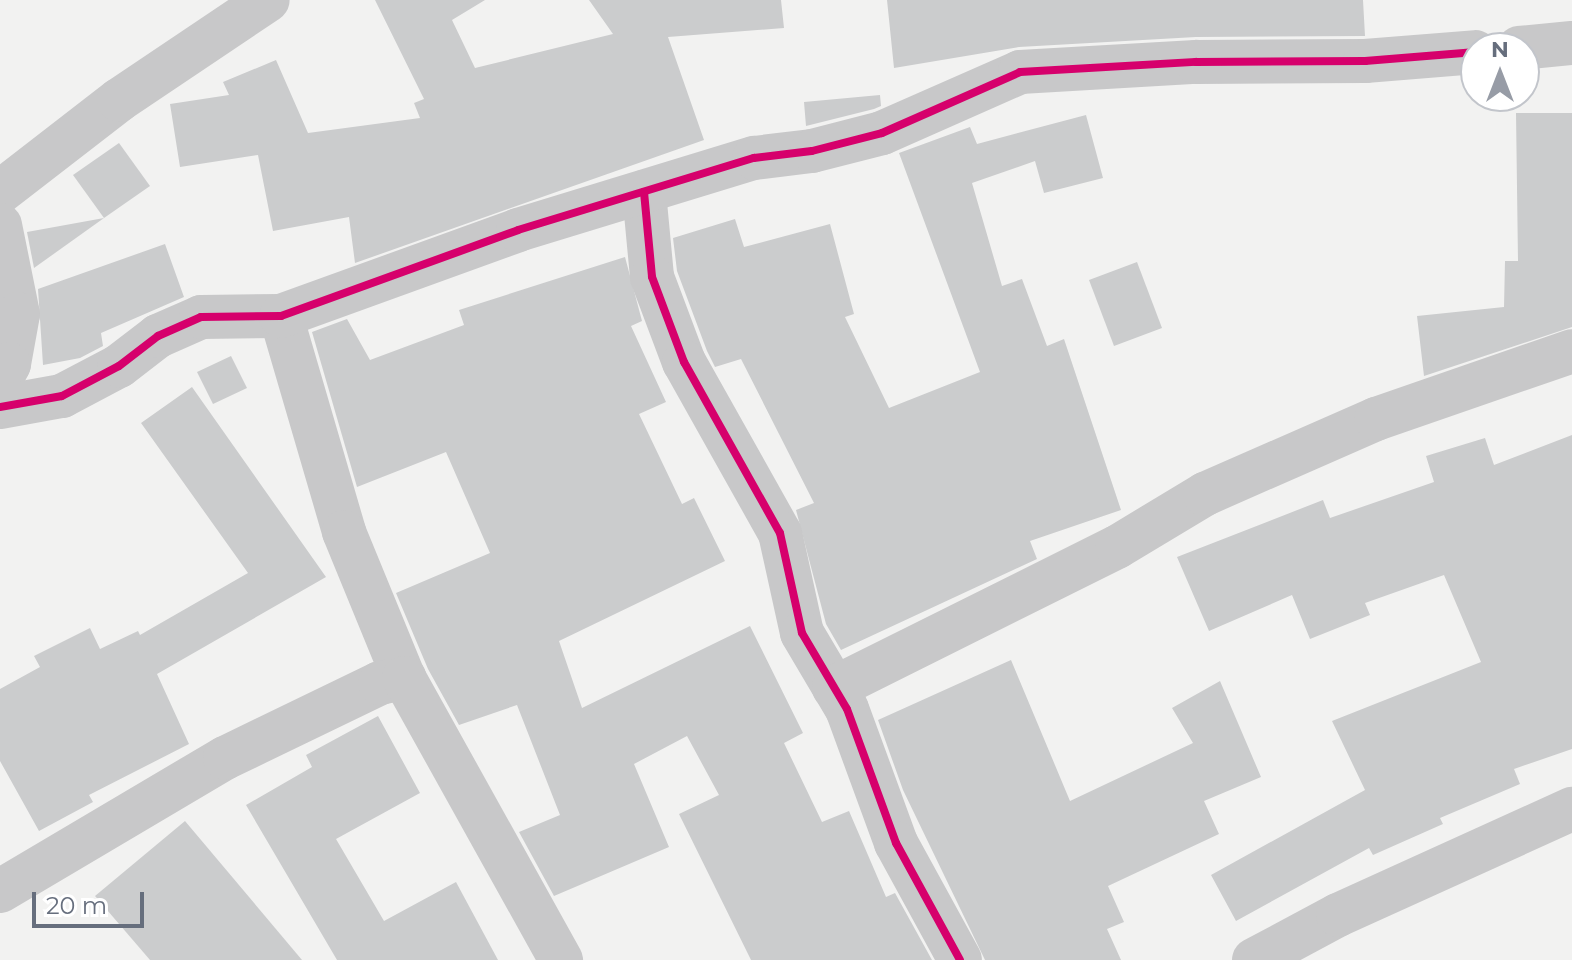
<!DOCTYPE html>
<style>
body{margin:0}
#map{position:relative;width:1572px;height:960px;overflow:hidden;background:#f2f2f1;font-family:Montserrat,sans-serif}
div>[style]{position:absolute}
[style*='--x']{left:calc(var(--x)*1px);top:calc(var(--y)*1px);width:calc(var(--w)*1px);rotate:calc(var(--a)*1deg)}
.building>*{inset:0;background:#cbcccd}
.minor>*{height:44px;margin:-22px;padding:0 22px;transform-origin:22px;border-radius:22px;background:#c8c8c9}
.cycleway>*{height:8px;margin:-4px;padding:0 4px;transform-origin:4px;border-radius:4px;background:#d6006c}
span{translate:-50% -50%;white-space:nowrap;text-align:center;line-height:1.15;-webkit-text-stroke:8px #fff;paint-order:stroke}
.north{position:absolute;left:1460px;top:32px;width:80px;height:80px;box-sizing:border-box;background:#fff;border:2px solid #c2c5cb;border-radius:50%;rotate:0deg;font-size:22px;font-weight:700;line-height:32px;text-align:center;color:#666e7d}
.north::after{content:'';display:block;margin:auto;width:28px;height:36px;background:#979ca6;clip-path:polygon(50% 0,100% 100%,50% 72%,0 100%)}
.scale{position:absolute;left:32px;top:892px;width:112px;height:36px;box-sizing:border-box;border:4px solid #666e7d;border-top:0;padding-left:10px;font-size:24px;line-height:28px;white-space:nowrap;color:#666e7d;-webkit-text-stroke:6px #fff;paint-order:stroke}
</style>
<div id="map">
<div class="building">
<i style="clip-path:polygon(375px 0,485px 0,452px 20px,475px 68px,613px 34px,589px 0,781px 0,784px 28px,668px 37px,704px 140px,355px 263px,349px 217px,273px 231px,258px 155px,180px 167px,170px 104px,229px 95px,223px 82px,276px 60px,308px 133px,420px 118px,414px 103px,424px 99px)"></i>
<i style="clip-path:polygon(887px 0,1363px 0,1365px 36px,1196px 37px,1019px 47px,894px 68px)"></i>
<i style="clip-path:polygon(880px 95px,881px 106px,874px 109px,806px 126px,804px 102px)"></i>
<i style="clip-path:polygon(1516px 113px,1572px 113px,1572px 327px,1424px 376px,1417px 316px,1504px 307px,1505px 261px,1518px 261px)"></i>
<i style="clip-path:polygon(1086px 115px,1103px 178px,1044px 193px,1035px 161px,972px 183px,1002px 286px,1022px 279px,1047px 346px,1064px 339px,1121px 510px,1030px 541px,1037px 559px,841px 650px,826px 624px,796px 510px,814px 503px,741px 359px,715px 367px,707px 351px,677px 271px,673px 238px,735px 219px,744px 247px,830px 224px,854px 314px,845px 317px,889px 408px,980px 372px,899px 153px,970px 127px,977px 144px)"></i>
<i style="clip-path:polygon(119px 143px,150px 186px,104px 218px,73px 175px)"></i>
<i style="clip-path:polygon(104px 218px,34px 268px,27px 232px)"></i>
<i style="clip-path:polygon(165px 244px,184px 297px,101px 333px,103px 346px,80px 358px,43px 365px,38px 289px)"></i>
<i style="clip-path:polygon(625px 257px,642px 321px,631px 326px,666px 402px,639px 414px,682px 504px,694px 498px,725px 561px,559px 641px,582px 708px,750px 626px,803px 733px,784px 743px,822px 822px,849px 811px,886px 897px,895px 893px,932px 960px,751px 960px,679px 814px,719px 795px,687px 736px,634px 764px,669px 847px,554px 896px,519px 832px,560px 815px,517px 705px,459px 725px,428px 669px,396px 593px,490px 553px,446px 452px,357px 487px,312px 332px,347px 319px,370px 360px,464px 325px,459px 310px)"></i>
<i style="clip-path:polygon(1137px 262px,1162px 328px,1114px 346px,1089px 280px)"></i>
<i style="clip-path:polygon(231px 356px,247px 388px,213px 404px,197px 372px)"></i>
<i style="clip-path:polygon(192px 387px,326px 577px,157px 674px,189px 744px,89px 795px,93px 802px,39px 831px,0 761px,0 689px,40px 667px,34px 656px,90px 628px,100px 649px,138px 631px,140px 635px,248px 573px,141px 423px)"></i>
<i style="clip-path:polygon(1572px 435px,1572px 749px,1514px 769px,1520px 784px,1440px 818px,1443px 824px,1373px 855px,1369px 848px,1236px 921px,1211px 875px,1365px 790px,1332px 721px,1481px 662px,1444px 575px,1365px 603px,1370px 615px,1310px 639px,1292px 595px,1209px 631px,1177px 557px,1323px 500px,1330px 518px,1434px 482px,1426px 456px,1485px 438px,1494px 465px)"></i>
<i style="clip-path:polygon(1011px 660px,1070px 801px,1193px 743px,1172px 708px,1220px 681px,1261px 777px,1204px 801px,1219px 834px,1108px 886px,1124px 922px,1107px 929px,1121px 960px,985px 960px,903px 790px,878px 720px)"></i>
<i style="clip-path:polygon(378px 716px,420px 793px,336px 839px,384px 921px,456px 882px,498px 960px,337px 960px,246px 805px,312px 767px,306px 755px)"></i>
<i style="clip-path:polygon(185px 821px,302px 960px,150px 960px,95px 896px)"></i>
</div>
<div class="minor">
<i style="--x:1519;--y:48;--w:53;--a:-5.4"></i>
<i style="--x:0;--y:192;--w:150;--a:-37.7"></i>
<i style="--x:119;--y:100;--w:179;--a:-33.9"></i>
<i style="--x:644;--y:192;--w:85;--a:84.6"></i>
<i style="--x:652;--y:277;--w:91;--a:69.4"></i>
<i style="--x:684;--y:362;--w:196;--a:60.7"></i>
<i style="--x:780;--y:533;--w:102;--a:77.6"></i>
<i style="--x:802;--y:633;--w:88;--a:59.4"></i>
<i style="--x:847;--y:709;--w:143;--a:69.9"></i>
<i style="--x:896;--y:843;--w:133;--a:61.3"></i>
<i style="--x:0;--y:225;--w:91;--a:78.6"></i>
<i style="--x:18;--y:314;--w:51;--a:100.2"></i>
<i style="--x:9;--y:364;--w:20;--a:117"></i>
<i style="--x:281;--y:316;--w:225;--a:73.7"></i>
<i style="--x:344;--y:532;--w:158;--a:67.7"></i>
<i style="--x:0;--y:407;--w:63;--a:-10.1"></i>
<i style="--x:62;--y:396;--w:64;--a:-27.8"></i>
<i style="--x:119;--y:366;--w:49;--a:-37.6"></i>
<i style="--x:158;--y:336;--w:47;--a:-23.8"></i>
<i style="--x:201;--y:317;--w:80;--a:-0.7"></i>
<i style="--x:281;--y:316;--w:252;--a:-19.9"></i>
<i style="--x:518;--y:230;--w:247;--a:-17"></i>
<i style="--x:754;--y:158;--w:58;--a:-6.9"></i>
<i style="--x:812;--y:151;--w:72;--a:-14.4"></i>
<i style="--x:882;--y:133;--w:151;--a:-23.8"></i>
<i style="--x:1020;--y:72;--w:176;--a:-3.3"></i>
<i style="--x:1196;--y:62;--w:169;--a:-0.3"></i>
<i style="--x:1365;--y:61;--w:111;--a:-4.6"></i>
<i style="--x:834;--y:688;--w:316;--a:-26.5"></i>
<i style="--x:1117;--y:547;--w:103;--a:-31.1"></i>
<i style="--x:1205;--y:494;--w:187;--a:-23.7"></i>
<i style="--x:1376;--y:419;--w:207;--a:-19.1"></i>
<i style="--x:0;--y:891;--w:261;--a:-30.6"></i>
<i style="--x:225;--y:758;--w:172;--a:-25.8"></i>
<i style="--x:380;--y:683;--w:25;--a:-12"></i>
<i style="--x:404;--y:678;--w:323;--a:60.9"></i>
<i style="--x:1254;--y:960;--w:95;--a:-28.2"></i>
<i style="--x:1338;--y:915;--w:257;--a:-24.4"></i>
</div>
<div class="cycleway">
<i style="--x:644;--y:192;--w:85;--a:84.6"></i>
<i style="--x:652;--y:277;--w:91;--a:69.4"></i>
<i style="--x:684;--y:362;--w:196;--a:60.7"></i>
<i style="--x:780;--y:533;--w:102;--a:77.6"></i>
<i style="--x:802;--y:633;--w:88;--a:59.4"></i>
<i style="--x:847;--y:709;--w:143;--a:69.9"></i>
<i style="--x:896;--y:843;--w:133;--a:61.3"></i>
<i style="--x:0;--y:407;--w:63;--a:-10.1"></i>
<i style="--x:62;--y:396;--w:64;--a:-27.8"></i>
<i style="--x:119;--y:366;--w:49;--a:-37.6"></i>
<i style="--x:158;--y:336;--w:47;--a:-23.8"></i>
<i style="--x:201;--y:317;--w:80;--a:-0.7"></i>
<i style="--x:281;--y:316;--w:252;--a:-19.9"></i>
<i style="--x:518;--y:230;--w:247;--a:-17"></i>
<i style="--x:754;--y:158;--w:58;--a:-6.9"></i>
<i style="--x:812;--y:151;--w:72;--a:-14.4"></i>
<i style="--x:882;--y:133;--w:151;--a:-23.8"></i>
<i style="--x:1020;--y:72;--w:176;--a:-3.3"></i>
<i style="--x:1196;--y:62;--w:169;--a:-0.3"></i>
<i style="--x:1365;--y:61;--w:111;--a:-4.6"></i>
</div>
<div class="north">N</div>
<div class="scale">20 m</div>
</div>
